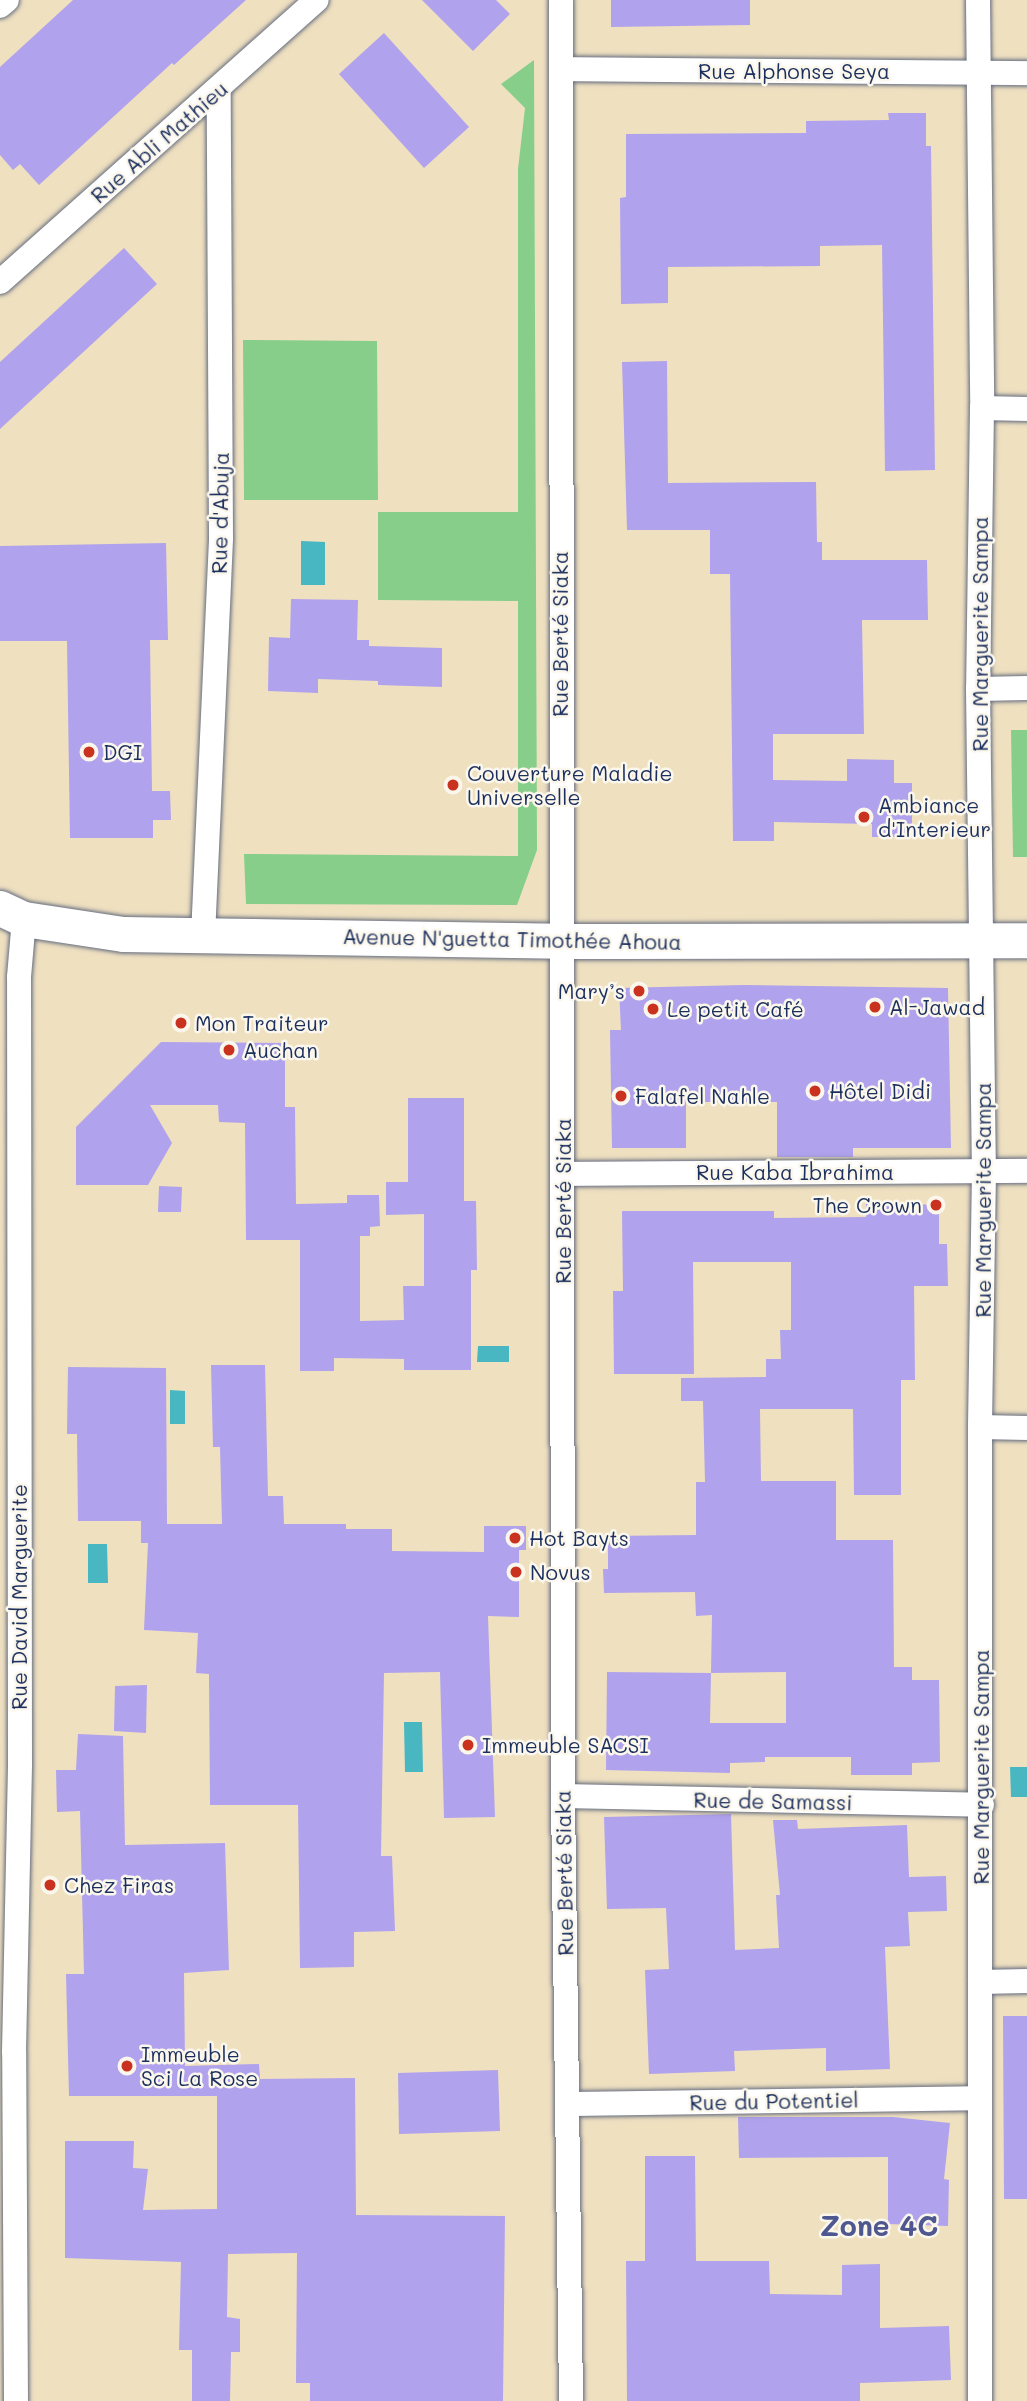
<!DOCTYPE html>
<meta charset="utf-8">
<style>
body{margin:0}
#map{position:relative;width:1027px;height:2401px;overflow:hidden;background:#efe0c0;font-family:Mali,sans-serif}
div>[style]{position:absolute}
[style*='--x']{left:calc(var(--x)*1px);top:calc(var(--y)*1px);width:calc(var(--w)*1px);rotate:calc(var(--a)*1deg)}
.green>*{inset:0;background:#87ce8a}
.water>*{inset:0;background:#48b7c1}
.building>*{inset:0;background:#b0a2ec}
.roads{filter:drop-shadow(0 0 2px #656d80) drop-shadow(0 0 2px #656d80)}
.street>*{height:24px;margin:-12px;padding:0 12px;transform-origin:12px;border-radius:12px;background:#fff}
.secondary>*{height:35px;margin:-17.5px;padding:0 17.5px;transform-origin:17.5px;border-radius:17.5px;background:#fff}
.dots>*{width:19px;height:19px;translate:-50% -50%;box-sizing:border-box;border:4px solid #fbf7ec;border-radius:50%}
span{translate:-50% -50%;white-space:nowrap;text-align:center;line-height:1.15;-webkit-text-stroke:5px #fbf7ec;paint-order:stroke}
.street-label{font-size:21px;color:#1b2f5e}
.poi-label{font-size:21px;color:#1b2f5e}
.left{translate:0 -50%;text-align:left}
.right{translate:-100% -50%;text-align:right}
.district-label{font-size:28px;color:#4f5790;font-weight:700}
</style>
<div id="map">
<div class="green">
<i style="clip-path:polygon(534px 60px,537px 850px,517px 905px,246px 904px,244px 854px,518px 856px,518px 601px,378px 600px,378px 512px,518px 512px,518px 169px,525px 108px,501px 84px)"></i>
<i style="clip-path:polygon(243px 340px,377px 341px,378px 500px,244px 500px)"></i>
<i style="clip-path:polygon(1011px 730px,1027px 730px,1027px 857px,1013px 857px)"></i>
</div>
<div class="water">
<i style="clip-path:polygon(301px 541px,325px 542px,325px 585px,301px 585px)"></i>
<i style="clip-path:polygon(478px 1346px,509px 1346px,509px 1362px,477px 1362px)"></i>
<i style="clip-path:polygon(170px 1390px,185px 1391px,185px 1424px,170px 1424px)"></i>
<i style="clip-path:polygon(88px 1544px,107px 1544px,108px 1583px,88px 1583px)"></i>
<i style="clip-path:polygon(404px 1722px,422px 1722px,423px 1772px,405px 1772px)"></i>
<i style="clip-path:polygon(1010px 1767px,1027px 1767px,1027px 1797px,1011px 1797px)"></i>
</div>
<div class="building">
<i style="clip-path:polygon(73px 0,246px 0,174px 65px,172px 63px,39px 185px,20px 164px,13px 170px,0 155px,0 67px)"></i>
<i style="clip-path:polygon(422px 0,496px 0,510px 14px,473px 51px)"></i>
<i style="clip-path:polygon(611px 0,750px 0,750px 25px,611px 27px)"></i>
<i style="clip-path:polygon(384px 33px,469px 127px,424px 168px,339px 74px)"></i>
<i style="clip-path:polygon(888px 113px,926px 113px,926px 146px,931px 146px,935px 470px,885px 471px,882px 245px,820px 246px,820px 266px,668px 267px,668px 303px,621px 304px,620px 198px,626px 197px,626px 134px,806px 133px,806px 121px,889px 120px)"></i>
<i style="clip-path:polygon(124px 248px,157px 284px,0 429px,0 362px)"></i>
<i style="clip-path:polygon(667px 361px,668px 483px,816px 482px,817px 542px,822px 542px,822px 560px,927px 560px,928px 620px,862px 620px,864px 734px,773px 734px,773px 780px,847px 781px,847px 759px,894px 760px,894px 783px,912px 783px,912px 837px,872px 837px,872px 824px,774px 822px,774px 841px,733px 841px,730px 574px,710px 574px,710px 530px,627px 530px,622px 362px)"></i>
<i style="clip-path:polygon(166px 543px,168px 640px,150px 640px,152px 791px,170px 791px,171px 820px,153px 820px,153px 838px,70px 838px,67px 641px,0 641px,0 546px)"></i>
<i style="clip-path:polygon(291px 599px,358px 600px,357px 640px,369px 640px,369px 646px,442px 648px,442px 687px,378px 685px,378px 681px,318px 679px,318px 693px,268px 691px,269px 637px,290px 638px)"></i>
<i style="clip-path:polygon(744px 985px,948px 988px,951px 1148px,853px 1148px,853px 1157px,777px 1157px,777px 1102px,686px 1102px,686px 1148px,612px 1148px,610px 1030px,621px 1030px,619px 988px)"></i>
<i style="clip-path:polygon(161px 1042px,285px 1043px,285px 1107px,295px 1107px,296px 1204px,347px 1203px,347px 1195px,379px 1195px,380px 1226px,370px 1227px,370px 1236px,360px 1236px,360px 1321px,404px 1320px,403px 1286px,424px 1286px,424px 1214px,386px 1215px,386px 1182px,408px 1182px,408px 1098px,464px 1098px,464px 1201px,476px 1201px,477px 1270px,471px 1270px,471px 1370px,404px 1370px,404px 1359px,334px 1358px,334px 1371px,300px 1371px,300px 1240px,246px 1240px,245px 1123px,219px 1122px,218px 1105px,150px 1105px,172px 1143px,148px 1185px,76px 1185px,76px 1127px)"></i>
<i style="clip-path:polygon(159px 1186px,182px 1187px,181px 1212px,158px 1212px)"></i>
<i style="clip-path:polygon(evenodd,866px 1202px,939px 1205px,939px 1244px,947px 1244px,948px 1286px,914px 1286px,915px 1380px,901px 1380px,901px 1495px,854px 1495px,853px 1409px,760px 1409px,761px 1481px,836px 1481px,836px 1540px,893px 1540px,894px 1667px,912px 1667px,912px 1680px,939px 1680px,940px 1762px,912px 1763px,912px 1775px,851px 1775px,851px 1757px,765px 1757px,765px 1762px,730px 1763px,730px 1773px,606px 1770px,607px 1672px,711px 1673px,712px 1615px,696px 1616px,695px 1592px,604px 1593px,603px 1569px,608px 1569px,608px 1536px,696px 1535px,696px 1482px,705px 1482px,703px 1401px,681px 1401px,681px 1378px,766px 1377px,766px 1359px,781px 1359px,780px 1330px,791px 1330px,791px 1262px,693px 1262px,694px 1374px,614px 1374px,613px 1291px,623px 1291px,622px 1211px,774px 1211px,774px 1218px,866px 1217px,866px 1202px,786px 1672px,786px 1723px,710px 1723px,711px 1673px,786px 1672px)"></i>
<i style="clip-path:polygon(211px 1365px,265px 1365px,268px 1496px,283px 1496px,284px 1524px,346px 1524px,346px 1529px,392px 1529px,392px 1551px,484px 1552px,484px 1526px,526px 1526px,526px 1550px,519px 1550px,519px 1617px,488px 1616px,495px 1817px,444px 1818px,440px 1672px,384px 1673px,381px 1856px,392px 1856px,395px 1931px,354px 1932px,354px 1967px,300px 1968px,298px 1805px,210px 1805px,209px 1674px,196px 1673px,198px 1633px,144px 1630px,148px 1543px,141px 1543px,141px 1521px,78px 1521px,77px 1434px,67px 1434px,68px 1367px,166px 1368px,167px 1524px,222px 1524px,220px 1447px,213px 1447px)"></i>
<i style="clip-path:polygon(147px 1685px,146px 1733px,114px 1731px,115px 1686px)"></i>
<i style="clip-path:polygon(78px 1734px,123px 1736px,125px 1845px,225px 1843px,229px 1970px,184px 1973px,185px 2066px,259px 2064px,260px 2079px,355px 2078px,356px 2215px,505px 2216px,503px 2401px,310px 2401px,310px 2383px,296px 2383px,297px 2253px,228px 2254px,227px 2317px,240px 2319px,240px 2352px,231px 2352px,230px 2401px,192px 2401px,192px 2350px,179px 2350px,181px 2262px,65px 2258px,65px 2141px,134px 2141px,133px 2168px,148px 2169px,143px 2210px,217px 2209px,217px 2096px,69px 2096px,66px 1974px,84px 1974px,80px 1811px,57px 1812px,56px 1770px,76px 1770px)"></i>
<i style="clip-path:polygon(731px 1814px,735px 1950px,779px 1948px,776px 1895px,780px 1895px,773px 1820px,797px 1820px,798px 1829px,907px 1825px,909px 1877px,946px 1876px,947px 1911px,908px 1912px,910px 1946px,885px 1947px,890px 2069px,826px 2071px,826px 2048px,734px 2051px,735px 2071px,649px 2074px,645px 1970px,669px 1969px,666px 1908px,607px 1909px,604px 1817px)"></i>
<i style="clip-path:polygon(1003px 2016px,1027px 2016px,1027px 2199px,1004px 2199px)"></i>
<i style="clip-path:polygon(498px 2070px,500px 2131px,399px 2134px,398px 2073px)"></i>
<i style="clip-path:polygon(738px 2117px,893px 2117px,950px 2123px,944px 2179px,949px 2180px,948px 2226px,888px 2224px,888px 2157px,739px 2158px)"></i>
<i style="clip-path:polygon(645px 2156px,695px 2156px,696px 2261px,769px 2261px,770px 2294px,842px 2295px,842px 2265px,880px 2264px,880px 2328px,949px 2326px,951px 2380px,860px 2383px,860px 2401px,627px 2401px,626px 2261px,645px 2261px)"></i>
</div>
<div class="roads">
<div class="street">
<i style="--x:561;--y:0;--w:1796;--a:89.94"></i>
<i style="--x:563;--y:1796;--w:605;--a:89.24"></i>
<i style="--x:978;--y:0;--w:408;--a:89.4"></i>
<i style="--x:982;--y:408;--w:281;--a:90.8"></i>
<i style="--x:978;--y:689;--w:482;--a:89.3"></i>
<i style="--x:984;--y:1171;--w:256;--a:90.9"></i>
<i style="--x:980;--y:1427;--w:974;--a:90"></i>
<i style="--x:0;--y:6;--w:9;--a:-41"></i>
<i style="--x:561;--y:69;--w:466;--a:0.5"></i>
<i style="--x:0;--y:282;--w:424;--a:-41.7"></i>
<i style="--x:982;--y:408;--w:45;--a:1.3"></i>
<i style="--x:978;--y:689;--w:49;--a:-1.2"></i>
<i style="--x:203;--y:936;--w:398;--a:-87.4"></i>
<i style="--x:221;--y:538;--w:449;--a:-90.3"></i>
<i style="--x:563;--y:1174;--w:464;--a:-0.4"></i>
<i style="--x:980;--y:1427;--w:47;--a:1.2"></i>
<i style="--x:563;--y:1796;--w:419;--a:1.2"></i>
<i style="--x:980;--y:1982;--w:47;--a:-1.2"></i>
<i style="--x:567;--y:2104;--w:413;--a:-0.8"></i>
<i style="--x:16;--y:2401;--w:349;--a:-90.3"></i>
<i style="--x:14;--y:2052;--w:287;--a:-88.8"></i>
<i style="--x:20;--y:1765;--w:788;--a:-90.07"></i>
<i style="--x:19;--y:977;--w:58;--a:-85.1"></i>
</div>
<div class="secondary">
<i style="--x:0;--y:908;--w:26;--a:25"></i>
<i style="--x:24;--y:919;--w:100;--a:8.6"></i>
<i style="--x:123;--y:934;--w:437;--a:0.9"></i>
<i style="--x:560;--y:941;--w:467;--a:-0.1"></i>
</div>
</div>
<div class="dots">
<i style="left:89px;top:752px;background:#c8321e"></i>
<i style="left:453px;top:785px;background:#c8321e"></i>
<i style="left:864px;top:817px;background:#c8321e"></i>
<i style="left:639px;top:991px;background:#c8321e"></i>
<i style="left:875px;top:1007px;background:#c8321e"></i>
<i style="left:653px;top:1009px;background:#c8321e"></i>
<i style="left:181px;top:1023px;background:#c8321e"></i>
<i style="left:229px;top:1050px;background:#c8321e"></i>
<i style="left:815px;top:1091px;background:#c8321e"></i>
<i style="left:621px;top:1096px;background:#c8321e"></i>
<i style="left:936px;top:1205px;background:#c8321e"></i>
<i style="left:515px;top:1538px;background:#c8321e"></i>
<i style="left:516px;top:1572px;background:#c8321e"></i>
<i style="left:468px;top:1745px;background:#c8321e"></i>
<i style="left:50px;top:1885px;background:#c8321e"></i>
<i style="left:127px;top:2066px;background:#c8321e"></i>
</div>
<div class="street-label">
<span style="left:794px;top:71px">Rue Alphonse Seya</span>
<span style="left:159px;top:142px;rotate:-41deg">Rue Abli Mathieu</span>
<span style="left:220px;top:513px;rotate:-89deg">Rue d'Abuja</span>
<span style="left:560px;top:634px;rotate:-90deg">Rue Berté Siaka</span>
<span style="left:980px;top:634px;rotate:-90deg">Rue Marguerite Sampa</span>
<span style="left:512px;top:939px;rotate:1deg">Avenue N'guetta Timothée Ahoua</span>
<span style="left:795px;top:1172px">Rue Kaba Ibrahima</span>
<span style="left:983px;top:1200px;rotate:-90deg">Rue Marguerite Sampa</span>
<span style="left:563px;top:1201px;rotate:-90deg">Rue Berté Siaka</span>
<span style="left:19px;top:1597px;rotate:-90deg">Rue David Marguerite</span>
<span style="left:981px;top:1767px;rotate:-90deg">Rue Marguerite Sampa</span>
<span style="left:773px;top:1801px;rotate:1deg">Rue de Samassi</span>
<span style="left:564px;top:1873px;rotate:-91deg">Rue Berté Siaka</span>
<span style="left:774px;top:2101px;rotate:-1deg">Rue du Potentiel</span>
</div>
<div class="poi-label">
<span class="left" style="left:103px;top:752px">DGI</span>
<span class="left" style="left:467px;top:785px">Couverture Maladie<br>Universelle</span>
<span class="left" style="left:878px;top:817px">Ambiance<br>d'Interieur</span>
<span class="right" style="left:625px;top:991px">Mary’s</span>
<span class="left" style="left:889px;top:1007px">Al-Jawad</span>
<span class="left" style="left:667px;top:1009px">Le petit Café</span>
<span class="left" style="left:195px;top:1023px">Mon Traiteur</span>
<span class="left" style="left:243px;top:1050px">Auchan</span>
<span class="left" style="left:829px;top:1091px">Hôtel Didi</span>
<span class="left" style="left:635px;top:1096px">Falafel Nahle</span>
<span class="right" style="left:922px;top:1205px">The Crown</span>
<span class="left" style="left:529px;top:1538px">Hot Bayts</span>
<span class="left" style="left:530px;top:1572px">Novus</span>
<span class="left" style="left:482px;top:1745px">Immeuble SACSI</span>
<span class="left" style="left:64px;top:1885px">Chez Firas</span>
<span class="left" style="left:141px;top:2066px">Immeuble<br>Sci La Rose</span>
</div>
<div class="district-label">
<span style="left:879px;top:2225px">Zone 4C</span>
</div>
</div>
